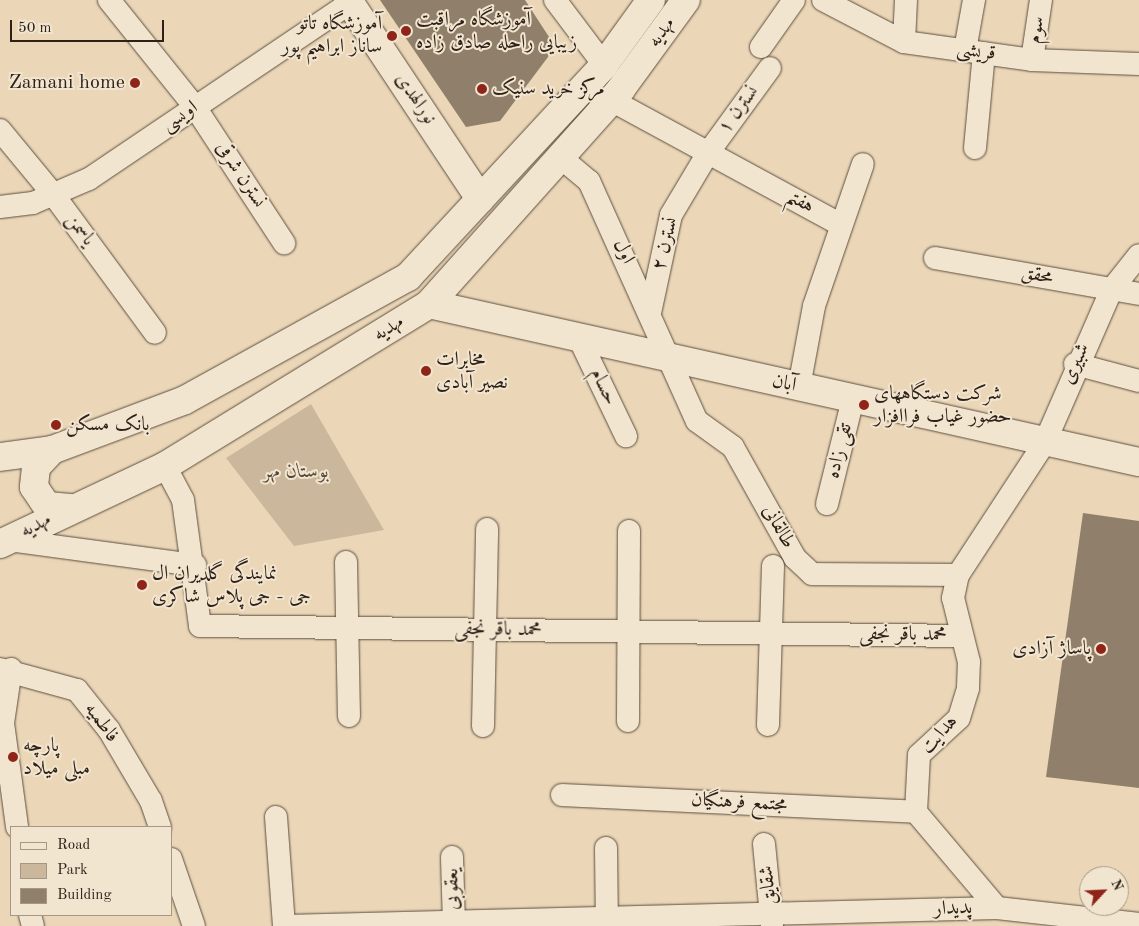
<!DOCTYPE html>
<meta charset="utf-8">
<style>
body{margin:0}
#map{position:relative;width:1139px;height:926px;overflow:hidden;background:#ebd7b7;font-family:"Old Standard TT",Amiri,serif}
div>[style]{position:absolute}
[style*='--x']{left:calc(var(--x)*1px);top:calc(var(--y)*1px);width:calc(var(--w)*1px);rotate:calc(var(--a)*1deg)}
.green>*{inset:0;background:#cbb89c}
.building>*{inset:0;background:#90806b}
.roads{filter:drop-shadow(0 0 1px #5d4e40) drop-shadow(0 0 1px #5d4e40)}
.street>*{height:22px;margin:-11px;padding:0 11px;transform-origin:11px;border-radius:11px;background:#f2e5d0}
.secondary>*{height:28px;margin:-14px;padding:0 14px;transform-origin:14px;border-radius:14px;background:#f2e5d0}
.dots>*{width:14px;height:14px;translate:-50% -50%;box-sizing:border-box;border:2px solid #f2e5d0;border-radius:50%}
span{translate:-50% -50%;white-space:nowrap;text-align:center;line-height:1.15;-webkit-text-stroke:4px #f2e5d0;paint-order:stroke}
.poi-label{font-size:20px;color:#2e2118}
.left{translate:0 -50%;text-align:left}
.right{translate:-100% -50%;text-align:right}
.street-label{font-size:20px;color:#2e2118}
.park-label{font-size:20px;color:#554739;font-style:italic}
.legend{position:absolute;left:10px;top:826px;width:162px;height:90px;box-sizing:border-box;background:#f2e5d0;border:1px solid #a49786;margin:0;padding:6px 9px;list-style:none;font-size:15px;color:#2e2118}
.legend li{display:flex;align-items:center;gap:10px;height:25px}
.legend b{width:25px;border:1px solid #a49786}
.north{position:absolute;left:1079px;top:866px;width:50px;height:50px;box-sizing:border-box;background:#f2e5d0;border:1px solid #a49786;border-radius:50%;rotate:65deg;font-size:14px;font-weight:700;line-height:20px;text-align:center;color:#2e2118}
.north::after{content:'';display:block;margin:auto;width:18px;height:22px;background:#8f2418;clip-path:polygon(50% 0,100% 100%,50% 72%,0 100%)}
.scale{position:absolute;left:10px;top:20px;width:154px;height:22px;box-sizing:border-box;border:2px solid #2e2118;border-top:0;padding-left:6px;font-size:15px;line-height:18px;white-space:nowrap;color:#2e2118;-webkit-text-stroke:4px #f2e5d0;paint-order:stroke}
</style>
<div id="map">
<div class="green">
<i style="clip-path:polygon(311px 404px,384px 530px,294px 546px,226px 458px)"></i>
</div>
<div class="building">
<i style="clip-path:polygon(380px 0,525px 0,551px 40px,548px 57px,500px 121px,466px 127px)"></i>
<i style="clip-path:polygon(1083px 513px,1139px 521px,1139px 788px,1046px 777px)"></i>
</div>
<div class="roads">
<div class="street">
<i style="--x:109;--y:0;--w:137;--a:51.2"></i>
<i style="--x:195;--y:107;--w:163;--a:56.8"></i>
<i style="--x:555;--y:0;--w:81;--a:53"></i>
<i style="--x:823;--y:0;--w:91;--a:27.4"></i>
<i style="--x:904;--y:42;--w:129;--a:8"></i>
<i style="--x:1032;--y:60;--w:107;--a:2.1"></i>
<i style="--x:904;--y:42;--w:42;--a:-87.3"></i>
<i style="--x:761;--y:47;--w:57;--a:-54.9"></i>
<i style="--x:965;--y:50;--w:51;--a:-79.8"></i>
<i style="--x:1032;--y:60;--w:61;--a:-81.5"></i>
<i style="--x:611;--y:100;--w:262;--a:28.5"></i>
<i style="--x:0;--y:130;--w:83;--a:50.4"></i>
<i style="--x:53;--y:194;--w:172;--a:53.7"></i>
<i style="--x:975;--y:148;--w:95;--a:-84.6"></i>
<i style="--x:560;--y:157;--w:38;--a:40"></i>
<i style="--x:589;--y:181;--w:263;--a:65.8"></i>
<i style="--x:697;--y:421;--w:44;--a:35.8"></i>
<i style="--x:733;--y:447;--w:127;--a:60.8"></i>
<i style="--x:795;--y:558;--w:23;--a:43"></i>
<i style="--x:812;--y:574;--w:146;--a:0.4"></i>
<i style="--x:0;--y:207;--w:33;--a:-7"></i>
<i style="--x:33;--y:203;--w:61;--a:-23.2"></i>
<i style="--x:89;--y:179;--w:315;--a:-34"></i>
<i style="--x:935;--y:258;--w:207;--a:10"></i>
<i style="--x:650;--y:313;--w:100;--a:-77.9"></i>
<i style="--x:671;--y:215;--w:72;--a:-59.2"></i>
<i style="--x:708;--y:153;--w:105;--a:-53.9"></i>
<i style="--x:579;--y:338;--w:109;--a:64.4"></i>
<i style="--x:1075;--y:364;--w:66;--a:14.9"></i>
<i style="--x:799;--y:387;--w:82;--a:-79.5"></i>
<i style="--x:814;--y:306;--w:150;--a:-71"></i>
<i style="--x:165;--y:466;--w:38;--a:62"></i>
<i style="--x:183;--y:500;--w:127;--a:82.3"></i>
<i style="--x:200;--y:626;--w:762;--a:0.75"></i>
<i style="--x:827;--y:504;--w:108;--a:-76.1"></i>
<i style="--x:9;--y:540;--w:188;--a:7.7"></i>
<i style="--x:346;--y:562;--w:154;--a:88.9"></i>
<i style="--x:0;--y:669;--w:80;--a:15.3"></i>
<i style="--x:77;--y:690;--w:51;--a:51.3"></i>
<i style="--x:109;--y:730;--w:82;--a:59.4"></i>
<i style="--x:151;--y:801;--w:28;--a:71"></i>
<i style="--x:11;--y:669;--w:55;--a:98.4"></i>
<i style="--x:3;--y:723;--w:105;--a:82.3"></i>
<i style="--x:628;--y:721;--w:190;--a:-89.7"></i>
<i style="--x:768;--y:725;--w:159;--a:-88.2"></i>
<i style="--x:483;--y:726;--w:197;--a:-88.8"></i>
<i style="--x:562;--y:795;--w:354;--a:2.7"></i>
<i style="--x:276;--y:817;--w:109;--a:85.8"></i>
<i style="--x:764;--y:844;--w:82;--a:84.4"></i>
<i style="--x:606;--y:848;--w:78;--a:89.3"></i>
<i style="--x:452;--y:857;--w:69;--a:88.3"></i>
<i style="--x:171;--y:859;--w:71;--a:71.1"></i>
<i style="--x:997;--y:908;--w:126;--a:-130.2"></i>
<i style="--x:916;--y:812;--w:57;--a:-87"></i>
<i style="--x:919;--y:755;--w:54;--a:-42.8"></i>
<i style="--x:959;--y:718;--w:31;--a:-73"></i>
<i style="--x:968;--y:688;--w:26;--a:-88"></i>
<i style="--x:969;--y:662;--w:66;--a:-104"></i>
<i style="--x:953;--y:598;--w:24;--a:-78"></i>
<i style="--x:958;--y:575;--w:159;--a:-56.8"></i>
<i style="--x:1045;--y:442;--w:167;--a:-66.4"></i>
<i style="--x:1112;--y:289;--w:43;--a:-51.5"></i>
<i style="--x:30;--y:915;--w:11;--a:75"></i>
<i style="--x:286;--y:926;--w:711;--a:-1.45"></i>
<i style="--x:997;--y:908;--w:143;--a:6.4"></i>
</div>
<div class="secondary">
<i style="--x:348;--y:0;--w:239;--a:56.4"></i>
<i style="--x:429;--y:304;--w:727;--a:12.55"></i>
<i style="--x:52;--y:450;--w:23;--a:133"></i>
<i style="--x:36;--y:467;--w:20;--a:96"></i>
<i style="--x:34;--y:487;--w:23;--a:56"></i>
<i style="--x:47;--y:506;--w:23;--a:5"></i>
<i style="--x:0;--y:457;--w:52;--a:-7.7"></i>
<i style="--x:52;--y:450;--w:142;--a:-20.6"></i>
<i style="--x:185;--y:400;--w:255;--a:-28.9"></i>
<i style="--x:408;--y:277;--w:289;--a:-47.2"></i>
<i style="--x:604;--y:65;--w:80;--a:-54.1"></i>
<i style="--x:0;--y:544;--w:183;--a:-25.3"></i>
<i style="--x:165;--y:466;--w:310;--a:-31.5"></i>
<i style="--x:429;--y:304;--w:288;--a:-48.2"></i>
<i style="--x:621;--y:89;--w:110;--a:-53.9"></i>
</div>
</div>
<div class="dots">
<i style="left:406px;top:31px;background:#8f2418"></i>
<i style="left:392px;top:36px;background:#8f2418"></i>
<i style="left:135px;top:83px;background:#8f2418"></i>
<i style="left:482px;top:89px;background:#8f2418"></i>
<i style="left:426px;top:371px;background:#8f2418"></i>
<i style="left:864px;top:405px;background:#8f2418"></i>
<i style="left:56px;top:425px;background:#8f2418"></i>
<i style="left:142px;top:585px;background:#8f2418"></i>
<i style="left:1101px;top:649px;background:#8f2418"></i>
<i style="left:13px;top:757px;background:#8f2418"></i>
</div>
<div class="poi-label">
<span class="left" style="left:416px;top:32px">آموزشگاه مراقبت<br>زیبایی راحله صادق زاده</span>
<span class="right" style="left:382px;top:36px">آموزشگاه تاتو<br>ساناز ابراهيم پور</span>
<span class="right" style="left:125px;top:83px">Zamani home</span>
<span class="left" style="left:492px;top:89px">مرکز خرید سنیک</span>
<span class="left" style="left:436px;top:372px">مخابرات<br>نصیر آبادی</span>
<span class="left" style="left:874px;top:406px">شرکت دستگاههای<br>حضور غیاب فراافزار</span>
<span class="left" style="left:66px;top:425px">بانک مسکن</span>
<span class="left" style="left:152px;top:586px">نمایندگی گلدیران ال<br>جی - جی پلاس شاکری</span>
<span class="right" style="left:1091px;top:649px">پاساژ آزادی</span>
<span class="left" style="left:23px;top:758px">پارچه<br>مبلی میلاد</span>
</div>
<div class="street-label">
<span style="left:1037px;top:30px;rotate:-81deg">سوم</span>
<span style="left:662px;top:33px;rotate:-54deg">مهدیه</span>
<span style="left:976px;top:52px;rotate:8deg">قریشی</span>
<span style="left:415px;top:99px;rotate:56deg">نورالهدی</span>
<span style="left:739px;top:110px;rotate:-54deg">نسترن ۱</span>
<span style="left:180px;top:117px;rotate:-34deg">اویسی</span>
<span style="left:240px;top:175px;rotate:57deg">نسترن شرقی</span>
<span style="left:800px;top:202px;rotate:28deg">هفتم</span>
<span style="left:80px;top:230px;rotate:54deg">یاسمن</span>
<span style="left:666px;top:244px;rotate:-76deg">نسترن ۲</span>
<span style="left:623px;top:252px;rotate:64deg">اول</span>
<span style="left:1037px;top:276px;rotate:10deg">محقق</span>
<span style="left:389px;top:329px;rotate:-32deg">مهدیه</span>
<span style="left:1076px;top:364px;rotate:-66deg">شبیری</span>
<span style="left:784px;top:384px;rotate:13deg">آبان</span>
<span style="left:603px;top:387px;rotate:64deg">حسام</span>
<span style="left:840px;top:451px;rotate:-76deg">تقی زاده</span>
<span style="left:36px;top:526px;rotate:-28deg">مهدیه</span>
<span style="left:778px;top:527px;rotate:61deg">طالقانی</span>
<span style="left:498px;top:630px;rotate:1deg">محمد باقر نجفی</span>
<span style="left:903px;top:635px;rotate:1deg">محمد باقر نجفی</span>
<span style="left:101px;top:723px;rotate:54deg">فاطمیه</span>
<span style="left:940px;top:735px;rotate:-48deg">هدایت</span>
<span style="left:739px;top:803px;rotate:3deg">مجتمع فرهنگیان</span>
<span style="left:769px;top:885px;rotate:-96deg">شقایق</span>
<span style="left:453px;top:889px;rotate:-91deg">یعقوبی</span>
<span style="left:953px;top:909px;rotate:-2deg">پدیدار</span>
</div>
<div class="park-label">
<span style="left:296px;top:472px">بوستان مهر</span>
</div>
<ul class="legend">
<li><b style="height:6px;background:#f2e5d0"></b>Road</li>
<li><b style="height:14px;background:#cbb89c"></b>Park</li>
<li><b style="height:14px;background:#90806b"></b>Building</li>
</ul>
<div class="north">N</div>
<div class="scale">50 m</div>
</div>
